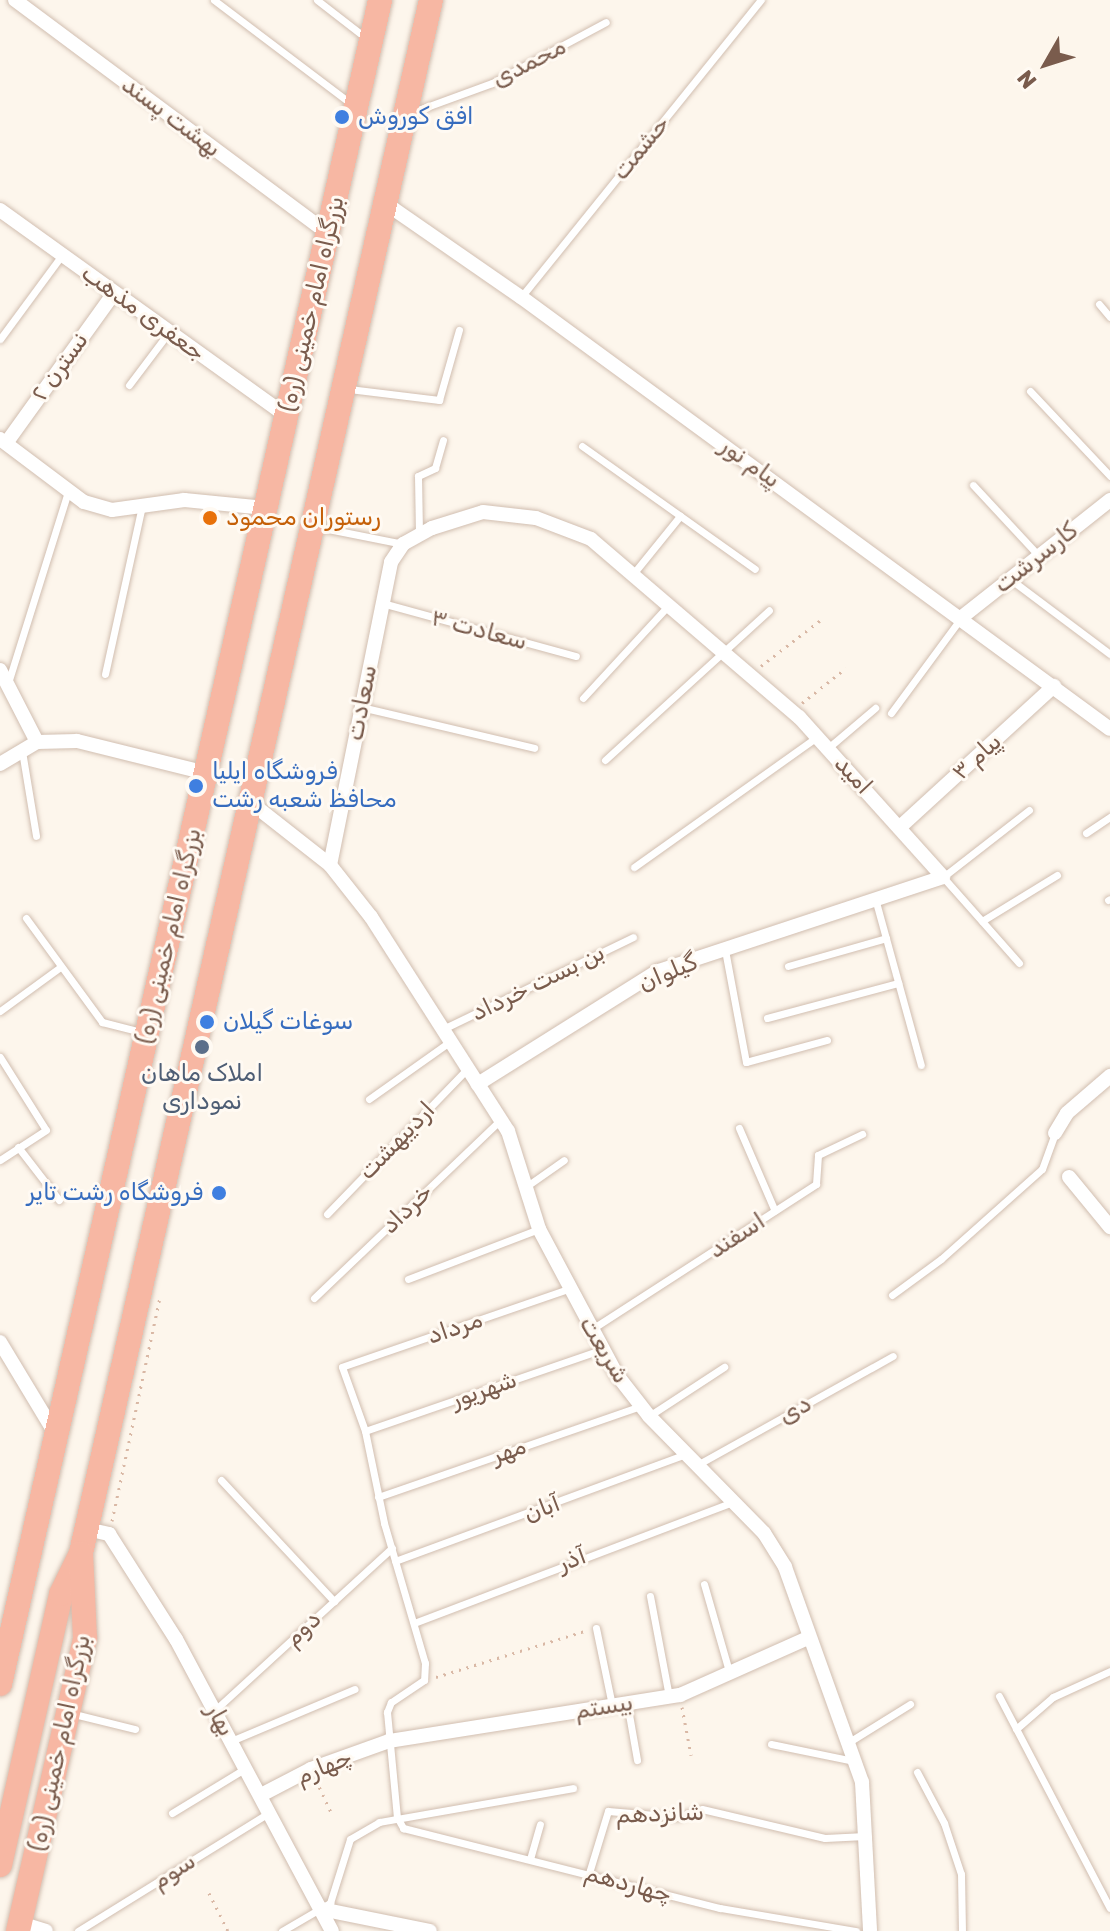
<!DOCTYPE html>
<meta charset="utf-8">
<style>
body{margin:0}
#map{position:relative;width:1110px;height:1931px;overflow:hidden;background:#fdf6ec;font-family:Rubik,Vazirmatn,sans-serif}
div>[style]{position:absolute}
[style*='--x']{left:calc(var(--x)*1px);top:calc(var(--y)*1px);width:calc(var(--w)*1px);rotate:calc(var(--a)*1deg)}
.path>*{height:3px;margin-top:-1.5px;transform-origin:0;background:repeating-linear-gradient(90deg,#d9b8a5 0 2px,transparent 0 8px)}
.roads{filter:drop-shadow(0 0 2px #d1beb0) drop-shadow(0 0 2px #d1beb0)}
.lane>*{height:7px;margin:-3.5px;padding:0 3.5px;transform-origin:3.5px;border-radius:3.5px;background:#fff}
.street>*{height:14px;margin:-7px;padding:0 7px;transform-origin:7px;border-radius:7px;background:#fff}
.highway>*{height:24px;margin:-12px;padding:0 12px;transform-origin:12px;border-radius:12px;background:#f7b7a3}
.dots>*{width:22px;height:22px;translate:-50% -50%;box-sizing:border-box;border:4px solid #fffaf3;border-radius:50%}
span{translate:-50% -50%;white-space:nowrap;text-align:center;line-height:1.15;-webkit-text-stroke:6px #fffaf3;paint-order:stroke}
.street-label{font-size:24px;color:#7a5c4d}
.shop-label{font-size:24px;color:#366cbe}
.left{translate:0 -50%;text-align:left}
.right{translate:-100% -50%;text-align:right}
.food-label{font-size:24px;color:#c56008}
.service-label{font-size:24px;color:#4e5e75}
.north{position:absolute;left:1006px;top:24px;width:80px;height:80px;-webkit-text-stroke:6px #fffaf3;paint-order:stroke;rotate:231deg;font-size:22px;font-weight:700;line-height:32px;text-align:center;color:#7a5c4d}
.north::after{content:'';display:block;margin:auto;width:28px;height:36px;background:#7a5c4d;clip-path:polygon(50% 0,100% 100%,50% 72%,0 100%)}
</style>
<div id="map">
<div class="path">
<i style="--x:761;--y:666;--w:77;--a:-37.6"></i>
<i style="--x:802;--y:703;--w:56;--a:-38.5"></i>
<i style="--x:112;--y:1521;--w:228;--a:-77.9"></i>
<i style="--x:436;--y:1677;--w:156;--a:-17.2"></i>
<i style="--x:682;--y:1707;--w:49;--a:79.4"></i>
<i style="--x:316;--y:1780;--w:38;--a:65"></i>
<i style="--x:209;--y:1893;--w:42;--a:63.4"></i>
</div>
<div class="roads">
<div class="lane">
<i style="--x:214;--y:0;--w:174;--a:37.1"></i>
<i style="--x:317;--y:0;--w:62;--a:37.8"></i>
<i style="--x:410;--y:113;--w:87;--a:-20.1"></i>
<i style="--x:492;--y:83;--w:129;--a:-28.2"></i>
<i style="--x:521;--y:297;--w:382;--a:-51.1"></i>
<i style="--x:1099;--y:304;--w:17;--a:50"></i>
<i style="--x:0;--y:339;--w:104;--a:-53.6"></i>
<i style="--x:129;--y:385;--w:66;--a:-53"></i>
<i style="--x:349;--y:389;--w:91;--a:7"></i>
<i style="--x:439;--y:400;--w:73;--a:-74.1"></i>
<i style="--x:1030;--y:391;--w:117;--a:46.7"></i>
<i style="--x:582;--y:446;--w:212;--a:35.4"></i>
<i style="--x:973;--y:485;--w:97;--a:47.1"></i>
<i style="--x:318;--y:527;--w:87;--a:11.3"></i>
<i style="--x:419;--y:533;--w:57;--a:-91"></i>
<i style="--x:418;--y:476;--w:19;--a:-25"></i>
<i style="--x:435;--y:468;--w:29;--a:-74"></i>
<i style="--x:633;--y:574;--w:75;--a:-51"></i>
<i style="--x:1010;--y:579;--w:125;--a:36.9"></i>
<i style="--x:382;--y:603;--w:201;--a:15.3"></i>
<i style="--x:105;--y:674;--w:172;--a:-77.6"></i>
<i style="--x:8;--y:683;--w:201;--a:-72.6"></i>
<i style="--x:583;--y:698;--w:125;--a:-47.3"></i>
<i style="--x:361;--y:707;--w:178;--a:13.3"></i>
<i style="--x:891;--y:713;--w:118;--a:-53.6"></i>
<i style="--x:828;--y:748;--w:62;--a:-40.4"></i>
<i style="--x:22;--y:751;--w:86;--a:80.6"></i>
<i style="--x:605;--y:760;--w:222;--a:-42.4"></i>
<i style="--x:1086;--y:833;--w:29;--a:-34"></i>
<i style="--x:634;--y:867;--w:224;--a:-35.4"></i>
<i style="--x:1108;--y:900;--w:2;--a:-27"></i>
<i style="--x:876;--y:902;--w:169;--a:74.6"></i>
<i style="--x:26;--y:918;--w:129;--a:53.8"></i>
<i style="--x:102;--y:1022;--w:40;--a:14.4"></i>
<i style="--x:982;--y:921;--w:88;--a:-31.5"></i>
<i style="--x:725;--y:950;--w:114;--a:79.4"></i>
<i style="--x:746;--y:1062;--w:84;--a:-15.2"></i>
<i style="--x:1019;--y:963;--w:115;--a:-131.5"></i>
<i style="--x:943;--y:877;--w:109;--a:-37.9"></i>
<i style="--x:788;--y:966;--w:102;--a:-15.9"></i>
<i style="--x:0;--y:1011;--w:73;--a:-36.1"></i>
<i style="--x:767;--y:1018;--w:136;--a:-15"></i>
<i style="--x:443;--y:1029;--w:211;--a:-25.8"></i>
<i style="--x:0;--y:1057;--w:86;--a:57.8"></i>
<i style="--x:46;--y:1130;--w:55;--a:146.9"></i>
<i style="--x:369;--y:1099;--w:100;--a:-35.3"></i>
<i style="--x:739;--y:1128;--w:90;--a:66.6"></i>
<i style="--x:18;--y:1147;--w:67;--a:52.3"></i>
<i style="--x:527;--y:1186;--w:45;--a:-35.1"></i>
<i style="--x:327;--y:1214;--w:203;--a:-46"></i>
<i style="--x:408;--y:1279;--w:140;--a:-20.9"></i>
<i style="--x:568;--y:1289;--w:239;--a:161"></i>
<i style="--x:342;--y:1367;--w:68;--a:70.2"></i>
<i style="--x:365;--y:1431;--w:94;--a:78.3"></i>
<i style="--x:384;--y:1523;--w:146;--a:73.7"></i>
<i style="--x:425;--y:1663;--w:17;--a:93"></i>
<i style="--x:424;--y:1680;--w:40;--a:146"></i>
<i style="--x:391;--y:1702;--w:11;--a:112"></i>
<i style="--x:387;--y:1712;--w:105;--a:84.6"></i>
<i style="--x:397;--y:1817;--w:13;--a:61"></i>
<i style="--x:403;--y:1828;--w:327;--a:14.2"></i>
<i style="--x:720;--y:1908;--w:138;--a:9.6"></i>
<i style="--x:892;--y:1295;--w:61;--a:-36.3"></i>
<i style="--x:941;--y:1259;--w:135;--a:-41.7"></i>
<i style="--x:1042;--y:1169;--w:37;--a:-70"></i>
<i style="--x:314;--y:1298;--w:257;--a:-43.7"></i>
<i style="--x:592;--y:1329;--w:267;--a:-32.9"></i>
<i style="--x:816;--y:1184;--w:29;--a:-86"></i>
<i style="--x:818;--y:1155;--w:49;--a:-25.5"></i>
<i style="--x:649;--y:1416;--w:90;--a:-33.2"></i>
<i style="--x:365;--y:1431;--w:252;--a:-19"></i>
<i style="--x:697;--y:1465;--w:224;--a:-29.1"></i>
<i style="--x:221;--y:1480;--w:166;--a:47"></i>
<i style="--x:378;--y:1497;--w:278;--a:-19.1"></i>
<i style="--x:395;--y:1561;--w:310;--a:-20.2"></i>
<i style="--x:704;--y:1584;--w:91;--a:74"></i>
<i style="--x:650;--y:1596;--w:103;--a:79.3"></i>
<i style="--x:414;--y:1623;--w:341;--a:-20.8"></i>
<i style="--x:596;--y:1628;--w:79;--a:78.3"></i>
<i style="--x:999;--y:1696;--w:239;--a:62.4"></i>
<i style="--x:627;--y:1703;--w:58;--a:80"></i>
<i style="--x:215;--y:1710;--w:240;--a:-42.5"></i>
<i style="--x:74;--y:1714;--w:63;--a:13.8"></i>
<i style="--x:1016;--y:1729;--w:49;--a:-40.9"></i>
<i style="--x:1053;--y:1697;--w:63;--a:-24.5"></i>
<i style="--x:231;--y:1741;--w:134;--a:-22.8"></i>
<i style="--x:849;--y:1742;--w:72;--a:-31.9"></i>
<i style="--x:771;--y:1744;--w:85;--a:11.6"></i>
<i style="--x:917;--y:1772;--w:58;--a:62.1"></i>
<i style="--x:944;--y:1823;--w:54;--a:71.6"></i>
<i style="--x:961;--y:1874;--w:57;--a:89"></i>
<i style="--x:172;--y:1813;--w:87;--a:-31.3"></i>
<i style="--x:530;--y:1859;--w:36;--a:-74"></i>
<i style="--x:589;--y:1873;--w:65;--a:-73"></i>
<i style="--x:608;--y:1811;--w:70;--a:4.9"></i>
<i style="--x:678;--y:1817;--w:25;--a:-18"></i>
<i style="--x:702;--y:1809;--w:126;--a:13.3"></i>
<i style="--x:825;--y:1838;--w:40;--a:-2.9"></i>
<i style="--x:78;--y:1931;--w:226;--a:-31.8"></i>
<i style="--x:282;--y:1931;--w:56;--a:-30.3"></i>
<i style="--x:330;--y:1903;--w:67;--a:-72.6"></i>
<i style="--x:350;--y:1839;--w:34;--a:-30"></i>
<i style="--x:379;--y:1822;--w:197;--a:-9.9"></i>
</div>
<div class="street">
<i style="--x:15;--y:0;--w:390;--a:36.7"></i>
<i style="--x:385;--y:203;--w:165;--a:34.7"></i>
<i style="--x:521;--y:297;--w:730;--a:36.26"></i>
<i style="--x:0;--y:210;--w:353;--a:35.7"></i>
<i style="--x:0;--y:439;--w:105;--a:36.9"></i>
<i style="--x:84;--y:502;--w:29;--a:16"></i>
<i style="--x:112;--y:510;--w:73;--a:-7.9"></i>
<i style="--x:184;--y:500;--w:82;--a:5.6"></i>
<i style="--x:7;--y:442;--w:183;--a:-54.3"></i>
<i style="--x:962;--y:617;--w:189;--a:-38.3"></i>
<i style="--x:0;--y:670;--w:81;--a:62.8"></i>
<i style="--x:0;--y:764;--w:43;--a:-30.7"></i>
<i style="--x:37;--y:742;--w:40;--a:-1.4"></i>
<i style="--x:77;--y:741;--w:133;--a:13.9"></i>
<i style="--x:250;--y:802;--w:102;--a:38.2"></i>
<i style="--x:330;--y:865;--w:66;--a:51.7"></i>
<i style="--x:371;--y:917;--w:254;--a:57.4"></i>
<i style="--x:508;--y:1131;--w:103;--a:72.4"></i>
<i style="--x:539;--y:1229;--w:166;--a:61.9"></i>
<i style="--x:617;--y:1375;--w:52;--a:52"></i>
<i style="--x:649;--y:1416;--w:164;--a:45.5"></i>
<i style="--x:764;--y:1533;--w:40;--a:58"></i>
<i style="--x:785;--y:1567;--w:228;--a:70.3"></i>
<i style="--x:862;--y:1782;--w:149;--a:86.9"></i>
<i style="--x:900;--y:827;--w:209;--a:-42.5"></i>
<i style="--x:330;--y:865;--w:309;--a:-78.6"></i>
<i style="--x:391;--y:562;--w:22;--a:-56"></i>
<i style="--x:403;--y:544;--w:33;--a:-29"></i>
<i style="--x:432;--y:528;--w:53;--a:-17.4"></i>
<i style="--x:483;--y:512;--w:53;--a:6.5"></i>
<i style="--x:536;--y:518;--w:59;--a:20.9"></i>
<i style="--x:591;--y:539;--w:274;--a:40.6"></i>
<i style="--x:799;--y:717;--w:215;--a:48"></i>
<i style="--x:943;--y:877;--w:300;--a:161.7"></i>
<i style="--x:658;--y:971;--w:213;--a:147.9"></i>
<i style="--x:1055;--y:1133;--w:23;--a:-59"></i>
<i style="--x:1067;--y:1113;--w:57;--a:-40.7"></i>
<i style="--x:1069;--y:1177;--w:65;--a:50.6"></i>
<i style="--x:0;--y:1342;--w:109;--a:58.9"></i>
<i style="--x:87;--y:1529;--w:23;--a:13"></i>
<i style="--x:109;--y:1534;--w:125;--a:57.5"></i>
<i style="--x:176;--y:1639;--w:331;--a:61.9"></i>
<i style="--x:261;--y:1795;--w:56;--a:-27.5"></i>
<i style="--x:311;--y:1769;--w:83;--a:-19.7"></i>
<i style="--x:389;--y:1741;--w:295;--a:-9"></i>
<i style="--x:680;--y:1695;--w:140;--a:-24"></i>
<i style="--x:321;--y:1909;--w:111;--a:11.4"></i>
<i style="--x:20;--y:1923;--w:27;--a:17"></i>
</div>
<div class="highway">
<i style="--x:0;--y:1684;--w:1726;--a:-77.28"></i>
<i style="--x:0;--y:1865;--w:278;--a:-77.3"></i>
<i style="--x:61;--y:1594;--w:46;--a:-64"></i>
<i style="--x:81;--y:1553;--w:1592;--a:-77.3"></i>
<i style="--x:18;--y:1931;--w:301;--a:-77.1"></i>
<i style="--x:85;--y:1638;--w:85;--a:-92.7"></i>
</div>
</div>
<div class="dots">
<i style="left:342px;top:117px;background:#3f7fe0"></i>
<i style="left:210px;top:518px;background:#e8710a"></i>
<i style="left:196px;top:786px;background:#3f7fe0"></i>
<i style="left:207px;top:1022px;background:#3f7fe0"></i>
<i style="left:202px;top:1047px;background:#5c6f8a"></i>
<i style="left:219px;top:1193px;background:#3f7fe0"></i>
</div>
<div class="street-label">
<span style="left:529px;top:63px;rotate:-27deg">محمدی</span>
<span style="left:171px;top:117px;rotate:37deg">بهشت پسند</span>
<span style="left:641px;top:148px;rotate:-51deg">حشمت</span>
<span style="left:312px;top:304px;rotate:-77deg">بزرگراه امام خمینی (ره)</span>
<span style="left:143px;top:313px;rotate:36deg">جعفری مذهب</span>
<span style="left:60px;top:367px;rotate:-54deg">نسترن ۲</span>
<span style="left:750px;top:463px;rotate:36deg">پیام نور</span>
<span style="left:1036px;top:558px;rotate:-38deg">کارسرشت</span>
<span style="left:479px;top:630px;rotate:15deg">سعادت ۳</span>
<span style="left:362px;top:703px;rotate:-79deg">سعادت</span>
<span style="left:977px;top:757px;rotate:-42deg">پیام ۳</span>
<span style="left:853px;top:775px;rotate:47deg">امید</span>
<span style="left:169px;top:936px;rotate:-77deg">بزرگراه امام خمینی (ره)</span>
<span style="left:668px;top:973px;rotate:-23deg">گیلوان</span>
<span style="left:538px;top:983px;rotate:-26deg">بن بست خرداد</span>
<span style="left:397px;top:1141px;rotate:-46deg">اردیبهشت</span>
<span style="left:407px;top:1209px;rotate:-44deg">خرداد</span>
<span style="left:737px;top:1236px;rotate:-33deg">اسفند</span>
<span style="left:455px;top:1328px;rotate:-19deg">مرداد</span>
<span style="left:604px;top:1350px;rotate:59deg">شریعت</span>
<span style="left:484px;top:1390px;rotate:-19deg">شهریور</span>
<span style="left:795px;top:1410px;rotate:-29deg">دی</span>
<span style="left:509px;top:1451px;rotate:-19deg">مهر</span>
<span style="left:542px;top:1509px;rotate:-21deg">آبان</span>
<span style="left:572px;top:1560px;rotate:-20deg">آذر</span>
<span style="left:303px;top:1629px;rotate:-43deg">دوم</span>
<span style="left:604px;top:1707px;rotate:-9deg">بیستم</span>
<span style="left:220px;top:1720px;rotate:61deg">بهار</span>
<span style="left:60px;top:1743px;rotate:-78deg">بزرگراه امام خمینی (ره)</span>
<span style="left:324px;top:1767px;rotate:-22deg">چهارم</span>
<span style="left:660px;top:1814px;rotate:-2deg">شانزدهم</span>
<span style="left:174px;top:1871px;rotate:-32deg">سوم</span>
<span style="left:628px;top:1884px;rotate:15deg">چهاردهم</span>
</div>
<div class="shop-label">
<span class="left" style="left:358px;top:117px">افق کوروش</span>
<span class="left" style="left:212px;top:786px">فروشگاه ایلیا<br>محافظ شعبه رشت</span>
<span class="left" style="left:223px;top:1022px">سوغات گیلان</span>
<span class="right" style="left:203px;top:1193px">فروشگاه رشت تاير</span>
</div>
<div class="food-label">
<span class="left" style="left:226px;top:518px">رستوران محمود</span>
</div>
<div class="service-label">
<span style="left:202px;top:1088px">املاک ماهان<br>نموداری</span>
</div>
<div class="north">N</div>
</div>
